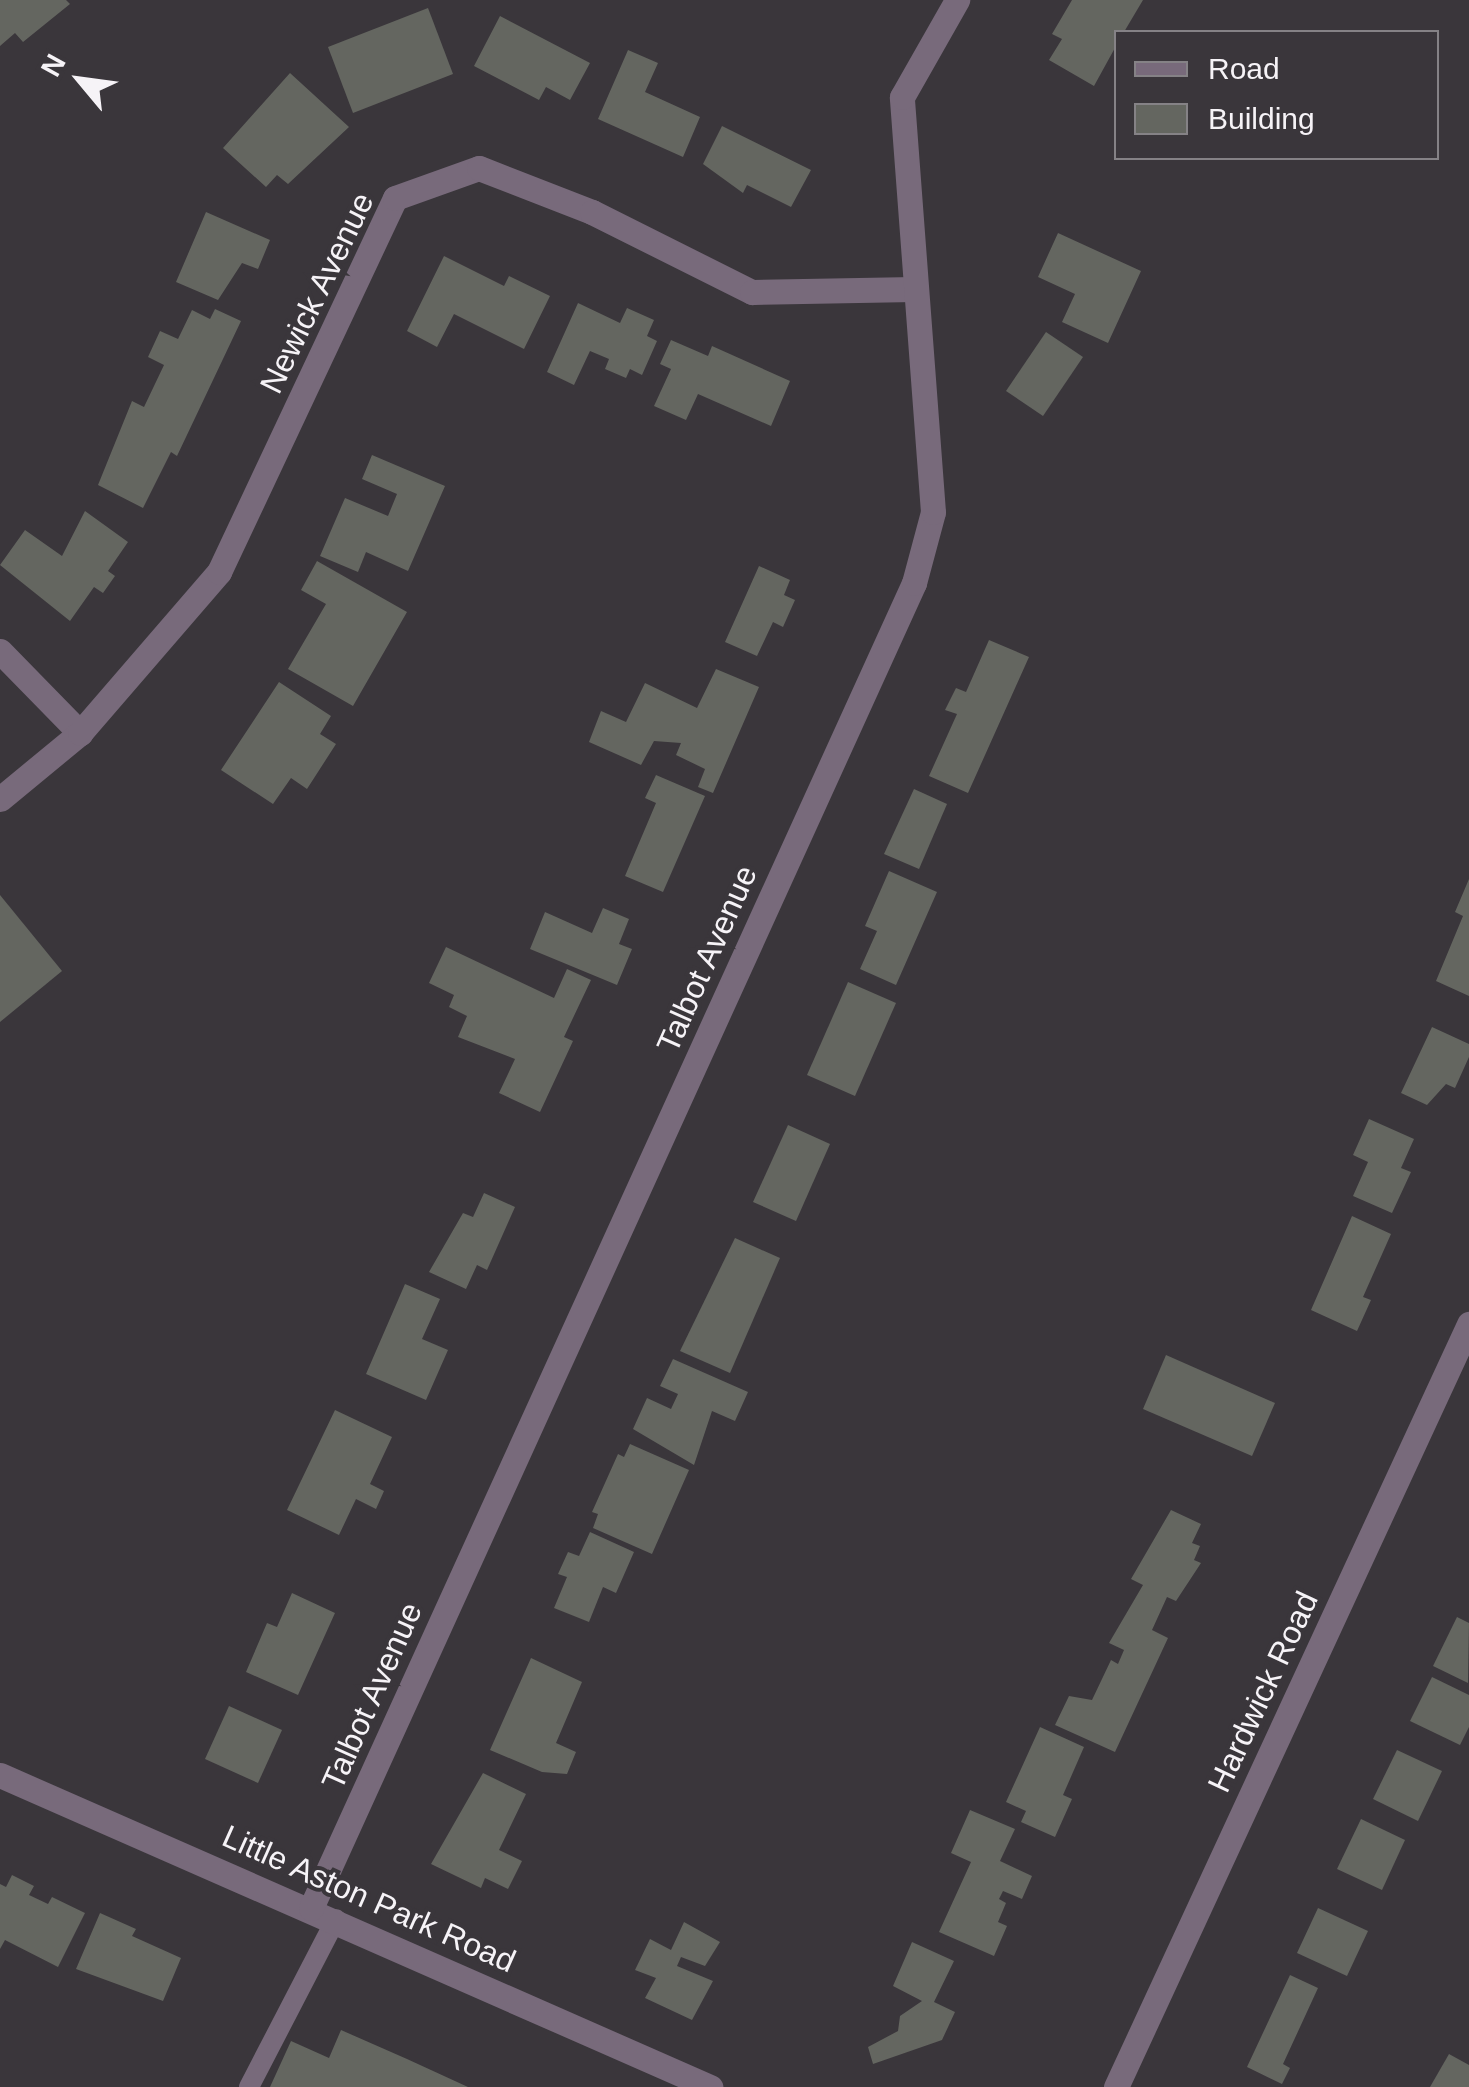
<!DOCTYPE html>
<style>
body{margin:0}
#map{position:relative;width:1469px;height:2087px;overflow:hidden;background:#3a363b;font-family:Helvetica,sans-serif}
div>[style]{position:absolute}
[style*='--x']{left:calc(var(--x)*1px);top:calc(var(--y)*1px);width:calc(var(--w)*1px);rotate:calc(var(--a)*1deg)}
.building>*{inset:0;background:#646660}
.lane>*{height:20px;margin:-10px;padding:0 10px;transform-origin:10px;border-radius:10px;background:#786a7b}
.street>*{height:25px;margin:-12.5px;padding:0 12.5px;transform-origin:12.5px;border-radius:12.5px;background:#786a7b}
span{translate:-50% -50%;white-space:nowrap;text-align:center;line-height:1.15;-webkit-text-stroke:8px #3a363b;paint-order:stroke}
.street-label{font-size:32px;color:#f6f3f7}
.legend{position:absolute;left:1114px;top:30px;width:325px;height:130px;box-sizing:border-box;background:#3a363b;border:2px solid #858286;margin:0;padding:12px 18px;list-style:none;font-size:30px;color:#f6f3f7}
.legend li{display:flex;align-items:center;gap:20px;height:50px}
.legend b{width:50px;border:2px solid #858286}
.north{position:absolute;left:30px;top:30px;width:100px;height:100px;-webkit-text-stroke:8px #3a363b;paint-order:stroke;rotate:299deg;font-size:28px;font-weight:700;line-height:40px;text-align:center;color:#f6f3f7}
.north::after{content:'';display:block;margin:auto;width:35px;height:45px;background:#f6f3f7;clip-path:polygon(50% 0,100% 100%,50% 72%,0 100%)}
</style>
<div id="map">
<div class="building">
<i style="clip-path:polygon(0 0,66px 0,70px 4px,23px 42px,15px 33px,0 46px)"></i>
<i style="clip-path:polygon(1072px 0,1143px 0,1124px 32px,1116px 32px,1116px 46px,1094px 86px,1049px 60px,1062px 39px,1052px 34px)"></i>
<i style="clip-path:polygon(428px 8px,453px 74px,353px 113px,328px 47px)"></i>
<i style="clip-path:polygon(500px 16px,590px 63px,570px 100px,546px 87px,539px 100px,474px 66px)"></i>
<i style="clip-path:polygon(628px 50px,658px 63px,645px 92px,700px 117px,683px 157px,598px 119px)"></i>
<i style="clip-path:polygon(290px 73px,349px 127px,288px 184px,277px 175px,266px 187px,223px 148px)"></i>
<i style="clip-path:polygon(722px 126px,811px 170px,791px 207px,747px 185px,743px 193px,703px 164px)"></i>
<i style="clip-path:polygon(206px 212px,270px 240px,258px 269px,242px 263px,218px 300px,176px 282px)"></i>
<i style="clip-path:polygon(1058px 233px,1141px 271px,1108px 343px,1062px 322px,1075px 294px,1038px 277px)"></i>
<i style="clip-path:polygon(444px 256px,504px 286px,509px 276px,550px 296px,524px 349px,454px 314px,437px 347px,407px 331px)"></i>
<i style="clip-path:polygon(578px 303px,620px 323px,627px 308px,654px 320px,647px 336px,657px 341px,642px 375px,630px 369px,626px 378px,605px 369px,609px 359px,590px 351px,574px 385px,547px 372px)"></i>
<i style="clip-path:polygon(215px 309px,241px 321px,177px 456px,171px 452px,143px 508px,98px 485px,132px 401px,144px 407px,164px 365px,148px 357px,160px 331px,178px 339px,192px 310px,210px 319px)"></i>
<i style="clip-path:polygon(1046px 332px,1083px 357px,1043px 416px,1006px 391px)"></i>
<i style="clip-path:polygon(671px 340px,708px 356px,712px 346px,790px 381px,771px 426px,698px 394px,686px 420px,654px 406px,671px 369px,660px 364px)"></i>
<i style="clip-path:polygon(372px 455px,445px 486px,408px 571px,366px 552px,358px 572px,320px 556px,345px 498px,388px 516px,397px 494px,362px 479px)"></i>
<i style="clip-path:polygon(85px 511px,128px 542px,108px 571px,115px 576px,103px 593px,94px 587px,70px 621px,0 565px,25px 530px,62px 556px)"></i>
<i style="clip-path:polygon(317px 561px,407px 612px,353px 706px,288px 669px,326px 604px,301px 590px)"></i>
<i style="clip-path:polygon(759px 566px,790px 580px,784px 595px,795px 600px,783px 627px,773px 622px,757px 656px,725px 642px)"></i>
<i style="clip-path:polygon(989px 640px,1029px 657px,968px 793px,929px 776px,957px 714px,945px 710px,956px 688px,966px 692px)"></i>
<i style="clip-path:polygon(716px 669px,759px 687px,713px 793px,698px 787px,705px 769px,676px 755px,681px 743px,654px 741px,641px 765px,589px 742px,601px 711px,626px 722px,645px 683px,697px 708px)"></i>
<i style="clip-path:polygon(279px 682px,331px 716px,320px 734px,336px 744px,307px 789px,291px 778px,273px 804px,221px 770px)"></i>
<i style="clip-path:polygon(656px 775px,705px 796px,663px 892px,625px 876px,656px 803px,645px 798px)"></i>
<i style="clip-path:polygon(914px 789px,947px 804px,919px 869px,884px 854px)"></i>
<i style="clip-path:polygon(889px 871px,937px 892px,896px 985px,860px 969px,877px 931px,865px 926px)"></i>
<i style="clip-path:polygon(1469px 879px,1469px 996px,1436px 981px,1463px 916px,1455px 912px)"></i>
<i style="clip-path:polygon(0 895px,62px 971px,0 1022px)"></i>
<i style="clip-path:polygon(603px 908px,629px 919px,619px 944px,632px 949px,617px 985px,530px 949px,545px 912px,592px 933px)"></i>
<i style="clip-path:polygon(446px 947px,554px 998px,567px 969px,591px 980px,564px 1037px,573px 1041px,540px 1112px,499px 1093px,515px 1059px,458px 1037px,467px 1016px,449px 1007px,454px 995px,429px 983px)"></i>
<i style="clip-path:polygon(848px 982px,896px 1003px,855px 1096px,807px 1075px)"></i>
<i style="clip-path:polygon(1432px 1027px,1469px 1044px,1469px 1057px,1455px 1088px,1446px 1084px,1427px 1105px,1401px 1093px)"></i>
<i style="clip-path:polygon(1369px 1119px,1414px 1139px,1401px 1168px,1411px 1172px,1392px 1213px,1353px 1196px,1368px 1162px,1353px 1155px)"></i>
<i style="clip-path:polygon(788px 1125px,830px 1144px,796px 1221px,753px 1202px)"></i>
<i style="clip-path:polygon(484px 1193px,515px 1207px,487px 1270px,477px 1265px,466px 1289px,429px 1272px,463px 1213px,473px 1217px)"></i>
<i style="clip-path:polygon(1352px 1216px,1391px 1234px,1363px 1297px,1371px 1300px,1357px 1331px,1311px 1310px)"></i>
<i style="clip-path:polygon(735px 1238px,780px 1258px,730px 1373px,680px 1351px)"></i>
<i style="clip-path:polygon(405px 1284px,440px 1299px,422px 1339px,448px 1350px,426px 1400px,366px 1374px)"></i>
<i style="clip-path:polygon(1166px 1355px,1275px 1403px,1252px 1456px,1143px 1409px)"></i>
<i style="clip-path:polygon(673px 1359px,748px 1392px,735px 1421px,712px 1411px,694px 1465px,633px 1429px,647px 1398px,671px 1409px,678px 1394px,660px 1386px)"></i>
<i style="clip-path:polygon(335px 1410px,392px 1437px,370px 1484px,384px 1491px,376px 1509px,356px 1499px,339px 1535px,287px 1510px)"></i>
<i style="clip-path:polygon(630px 1444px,689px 1470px,652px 1554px,593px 1528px,598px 1514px,592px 1512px,618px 1454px,624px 1457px)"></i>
<i style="clip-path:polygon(1171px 1510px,1201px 1524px,1192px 1543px,1200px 1546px,1194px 1560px,1201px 1563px,1176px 1601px,1167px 1597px,1152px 1630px,1168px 1638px,1115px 1752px,1055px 1725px,1069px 1696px,1092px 1700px,1111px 1660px,1118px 1664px,1124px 1650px,1109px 1643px,1143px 1585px,1131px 1579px)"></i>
<i style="clip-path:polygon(590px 1532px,634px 1552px,616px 1593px,603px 1587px,589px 1622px,554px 1608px,567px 1577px,558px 1574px,568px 1552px,579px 1556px)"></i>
<i style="clip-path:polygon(292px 1593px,335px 1613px,298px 1695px,246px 1672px,267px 1623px,277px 1627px)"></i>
<i style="clip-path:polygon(1457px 1617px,1469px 1623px,1468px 1683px,1433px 1666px)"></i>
<i style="clip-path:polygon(531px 1658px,582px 1682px,556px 1743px,576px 1752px,567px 1774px,542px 1772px,490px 1750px)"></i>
<i style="clip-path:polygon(1432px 1677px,1469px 1695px,1469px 1727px,1460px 1745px,1410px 1721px)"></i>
<i style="clip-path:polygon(229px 1706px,282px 1730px,258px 1783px,205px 1759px)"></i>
<i style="clip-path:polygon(1040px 1727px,1084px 1747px,1063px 1795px,1072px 1799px,1055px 1837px,1021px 1822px,1026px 1811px,1006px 1802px)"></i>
<i style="clip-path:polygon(1397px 1750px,1442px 1771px,1418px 1821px,1373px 1799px)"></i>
<i style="clip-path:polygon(483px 1773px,526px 1794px,499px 1850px,522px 1861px,508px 1889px,485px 1878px,481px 1888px,431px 1864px)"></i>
<i style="clip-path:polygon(970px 1810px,1015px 1829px,1000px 1861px,1032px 1876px,1022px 1899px,1003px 1891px,999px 1899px,1006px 1903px,998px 1922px,1007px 1926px,994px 1956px,939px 1932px,971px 1862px,951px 1853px)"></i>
<i style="clip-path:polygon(1361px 1819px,1405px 1840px,1382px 1890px,1337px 1869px)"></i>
<i style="clip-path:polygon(12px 1875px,34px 1886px,29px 1895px,48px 1904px,52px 1897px,85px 1913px,58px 1967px,5px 1940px,0 1949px,0 1884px,6px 1887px)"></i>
<i style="clip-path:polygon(1318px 1908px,1368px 1931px,1347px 1976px,1297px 1953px)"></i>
<i style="clip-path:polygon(100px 1913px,136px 1929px,132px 1936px,181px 1958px,163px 2001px,76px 1969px)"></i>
<i style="clip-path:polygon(684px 1922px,720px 1942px,705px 1966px,681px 1957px,677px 1966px,713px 1981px,692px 2020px,645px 1998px,656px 1978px,635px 1970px,650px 1939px,671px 1950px)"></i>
<i style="clip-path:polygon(912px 1942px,954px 1961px,934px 2002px,955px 2012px,942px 2040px,873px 2064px,868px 2047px,898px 2031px,900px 2016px,922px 2001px,893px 1986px)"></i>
<i style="clip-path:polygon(1290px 1975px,1318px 1988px,1283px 2064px,1290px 2068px,1282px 2084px,1247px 2067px)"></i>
<i style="clip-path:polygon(341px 2030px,407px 2059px,468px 2087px,270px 2087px,291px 2041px,329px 2058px)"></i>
<i style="clip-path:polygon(1449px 2054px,1469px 2065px,1469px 2087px,1430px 2087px)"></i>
</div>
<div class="lane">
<i style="--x:249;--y:2087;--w:189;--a:-62.6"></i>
</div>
<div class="street">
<i style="--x:0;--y:651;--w:115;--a:45.7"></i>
<i style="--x:0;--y:799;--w:104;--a:-39.5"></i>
<i style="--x:80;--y:733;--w:213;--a:-49.2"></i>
<i style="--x:219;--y:572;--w:413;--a:-64.8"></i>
<i style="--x:395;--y:198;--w:89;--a:-19.7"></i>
<i style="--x:479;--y:168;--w:121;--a:21.3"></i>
<i style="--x:592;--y:212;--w:179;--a:26.6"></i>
<i style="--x:752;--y:292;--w:162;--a:-1.1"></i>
<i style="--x:0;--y:1775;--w:776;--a:23.72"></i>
<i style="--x:311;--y:1908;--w:1456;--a:-65.53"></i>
<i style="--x:914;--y:583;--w:73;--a:-75"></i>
<i style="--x:933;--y:512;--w:416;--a:-94.3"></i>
<i style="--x:902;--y:97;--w:112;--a:-60.4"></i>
<i style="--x:1116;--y:2087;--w:841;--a:-65.17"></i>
</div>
<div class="street-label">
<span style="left:317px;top:293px;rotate:-64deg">Newick Avenue</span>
<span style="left:707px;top:959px;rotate:-66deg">Talbot Avenue</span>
<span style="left:1263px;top:1692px;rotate:-65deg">Hardwick Road</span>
<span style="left:372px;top:1696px;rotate:-66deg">Talbot Avenue</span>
<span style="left:369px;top:1899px;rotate:24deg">Little Aston Park Road</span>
</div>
<ul class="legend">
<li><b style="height:12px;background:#786a7b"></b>Road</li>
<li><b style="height:28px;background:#646660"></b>Building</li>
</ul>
<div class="north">N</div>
</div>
